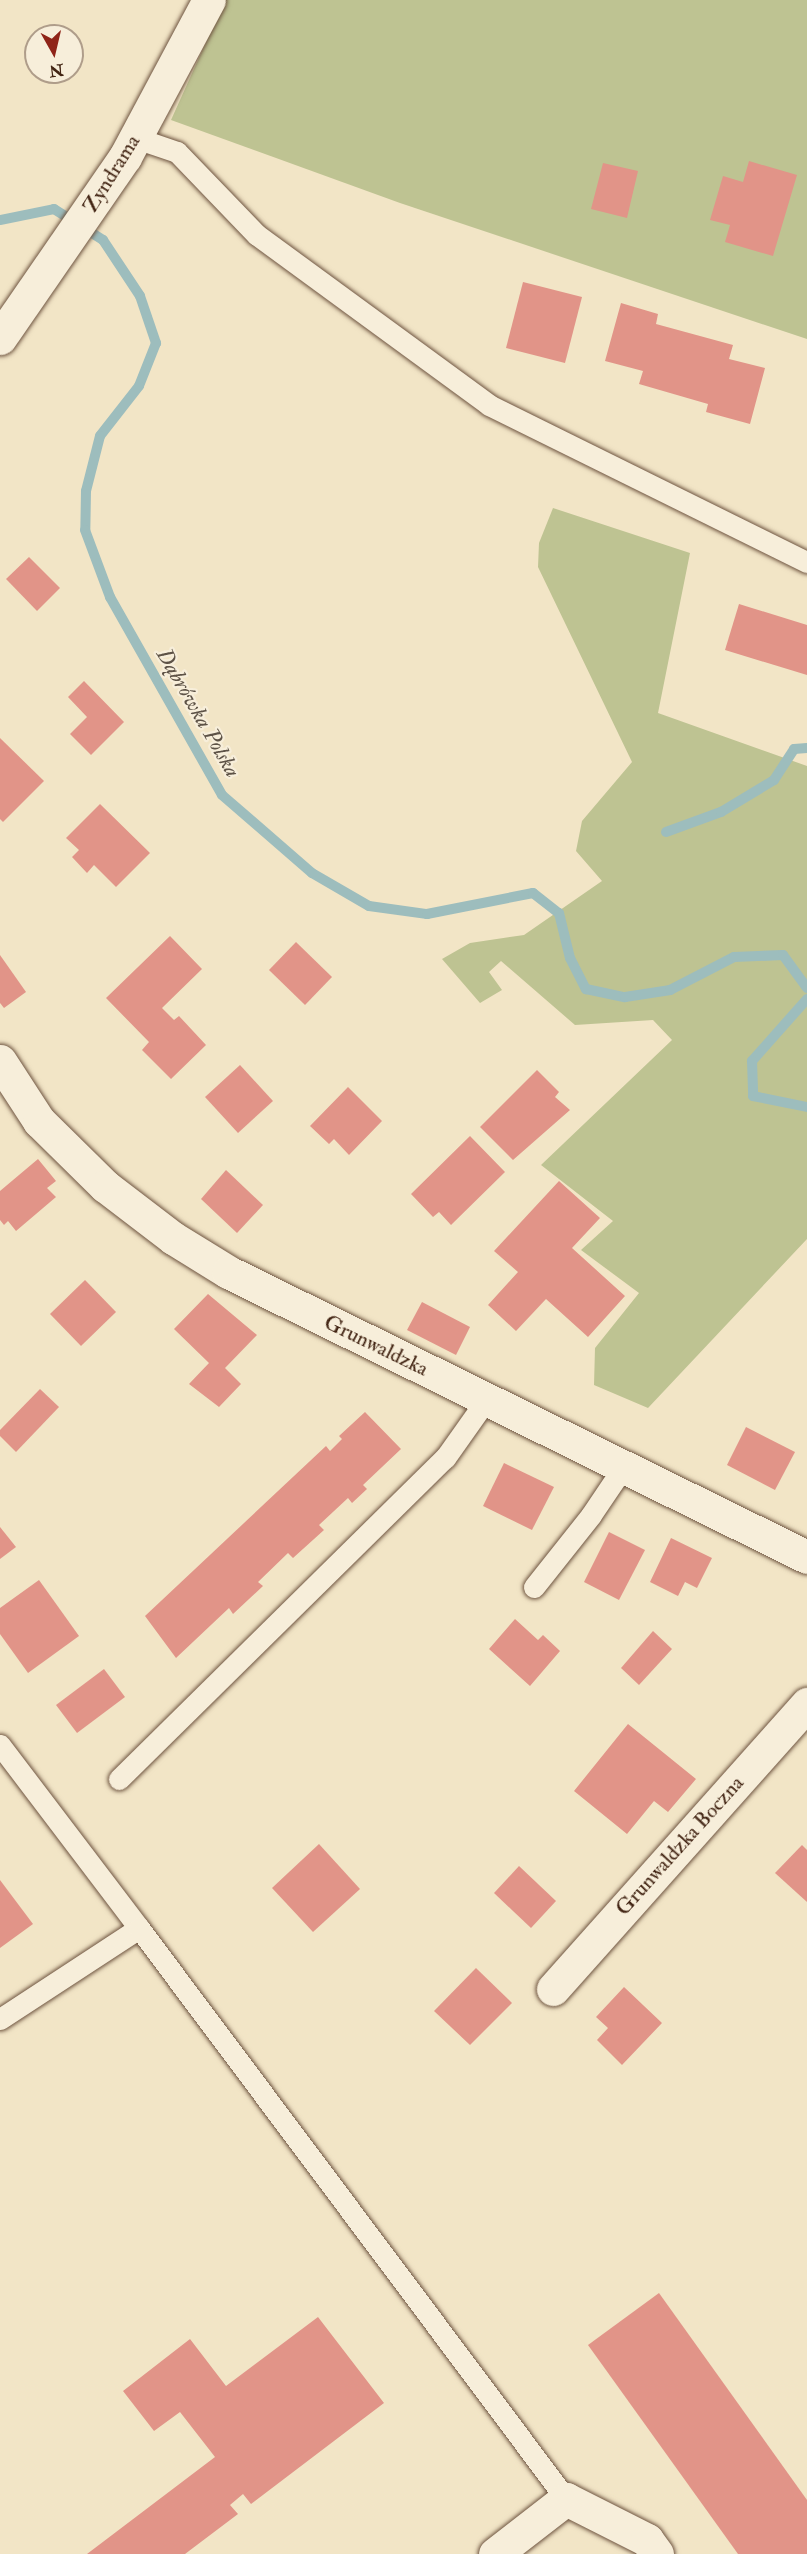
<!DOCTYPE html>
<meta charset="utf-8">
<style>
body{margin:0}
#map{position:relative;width:807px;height:2554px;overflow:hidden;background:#f2e5c6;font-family:"IM FELL Double Pica",serif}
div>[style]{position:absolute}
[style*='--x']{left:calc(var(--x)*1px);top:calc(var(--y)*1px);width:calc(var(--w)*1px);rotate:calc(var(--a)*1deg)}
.green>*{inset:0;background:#bec392}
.stream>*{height:10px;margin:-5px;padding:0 5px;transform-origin:5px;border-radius:5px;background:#9dbdbd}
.building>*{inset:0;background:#e19488}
.roads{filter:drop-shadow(0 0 2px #6e5440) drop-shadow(0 0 2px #6e5440)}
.service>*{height:21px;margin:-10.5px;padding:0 10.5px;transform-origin:10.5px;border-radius:10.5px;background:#f7eeda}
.minor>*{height:33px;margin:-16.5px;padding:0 16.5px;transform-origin:16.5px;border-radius:16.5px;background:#f7eeda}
.tertiary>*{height:33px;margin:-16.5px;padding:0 16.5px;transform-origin:16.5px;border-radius:16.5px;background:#f7eeda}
span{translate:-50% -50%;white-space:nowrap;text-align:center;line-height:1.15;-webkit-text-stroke:4.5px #f7eeda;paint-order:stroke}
.street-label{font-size:21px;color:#422413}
.water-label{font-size:22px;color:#5d5246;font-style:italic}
.north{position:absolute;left:24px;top:24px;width:60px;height:60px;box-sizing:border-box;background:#f7eeda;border:2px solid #af9d8a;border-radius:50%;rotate:172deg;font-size:16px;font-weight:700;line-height:24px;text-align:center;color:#422413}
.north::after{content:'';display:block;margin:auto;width:21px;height:27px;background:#8f2418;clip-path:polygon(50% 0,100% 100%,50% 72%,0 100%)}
</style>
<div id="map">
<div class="green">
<i style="clip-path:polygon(225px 0,807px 0,807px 339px,400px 203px,171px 120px)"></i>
<i style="clip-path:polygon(553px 508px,690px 553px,658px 713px,807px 766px,807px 1239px,648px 1408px,594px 1385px,595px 1348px,639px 1293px,581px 1250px,613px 1221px,541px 1165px,672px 1040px,653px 1020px,575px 1025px,501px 961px,489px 972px,502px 990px,480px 1003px,442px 959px,470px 943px,524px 935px,602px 881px,576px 851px,582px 821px,632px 762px,538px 567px,539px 543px)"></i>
</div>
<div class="stream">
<i style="--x:0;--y:220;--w:55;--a:-11.5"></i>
<i style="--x:54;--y:209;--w:58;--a:32.3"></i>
<i style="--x:103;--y:240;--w:67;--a:56.5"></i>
<i style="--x:140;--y:296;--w:50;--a:71.2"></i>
<i style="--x:156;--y:343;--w:46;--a:111.6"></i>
<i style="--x:139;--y:386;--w:63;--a:128"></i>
<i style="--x:100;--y:436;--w:57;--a:104.3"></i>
<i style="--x:86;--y:491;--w:39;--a:91"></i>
<i style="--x:85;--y:530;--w:72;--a:69.5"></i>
<i style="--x:110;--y:597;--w:227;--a:60.5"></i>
<i style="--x:222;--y:795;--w:119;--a:40.9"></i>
<i style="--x:312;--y:873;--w:66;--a:30.1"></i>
<i style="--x:369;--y:906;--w:59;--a:7.9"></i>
<i style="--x:427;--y:914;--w:108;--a:-11.2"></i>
<i style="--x:533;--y:893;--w:33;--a:38"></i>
<i style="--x:559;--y:913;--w:46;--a:76.3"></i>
<i style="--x:570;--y:958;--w:35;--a:63"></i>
<i style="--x:586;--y:989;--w:40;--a:12"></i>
<i style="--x:625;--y:997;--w:46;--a:-8.8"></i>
<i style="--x:670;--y:990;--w:72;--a:-27.3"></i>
<i style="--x:734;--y:957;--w:49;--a:-2.3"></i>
<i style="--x:783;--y:955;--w:41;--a:54"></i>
<i style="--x:666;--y:832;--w:59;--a:-20"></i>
<i style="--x:721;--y:812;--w:62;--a:-31.1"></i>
<i style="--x:774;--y:780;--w:37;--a:-57"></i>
<i style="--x:794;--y:749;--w:13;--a:-4"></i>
<i style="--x:807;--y:999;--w:83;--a:131.6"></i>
<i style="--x:752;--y:1061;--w:35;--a:88"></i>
<i style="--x:753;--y:1096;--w:55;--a:11.5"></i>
</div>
<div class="building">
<i style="clip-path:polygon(749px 161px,797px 175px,773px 256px,725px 242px,730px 225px,710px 220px,723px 176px,743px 182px)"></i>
<i style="clip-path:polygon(603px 163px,638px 171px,627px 218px,591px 209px)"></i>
<i style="clip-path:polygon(523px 282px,582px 297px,565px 363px,506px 348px)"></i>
<i style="clip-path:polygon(621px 303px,658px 314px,656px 324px,733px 345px,729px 359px,765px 368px,750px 424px,706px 412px,708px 404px,639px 384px,643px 371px,605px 361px)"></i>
<i style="clip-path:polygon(29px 557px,60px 588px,37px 611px,6px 579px)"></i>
<i style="clip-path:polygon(739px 604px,807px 625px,807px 675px,725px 650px)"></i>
<i style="clip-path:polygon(84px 681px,124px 722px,91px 755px,70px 734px,87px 717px,68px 697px)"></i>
<i style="clip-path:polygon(0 738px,44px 781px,3px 822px,0 819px)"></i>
<i style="clip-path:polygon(100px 804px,150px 853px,116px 887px,94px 865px,87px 873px,72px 857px,79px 850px,66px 838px)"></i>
<i style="clip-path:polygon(170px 936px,202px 969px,162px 1008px,174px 1020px,179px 1016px,206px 1045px,171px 1079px,142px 1050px,149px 1042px,106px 998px)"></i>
<i style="clip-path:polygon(296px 942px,332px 977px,305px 1005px,269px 970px)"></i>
<i style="clip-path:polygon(0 955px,26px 992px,4px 1008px,0 1003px)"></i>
<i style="clip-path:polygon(240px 1065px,273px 1101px,238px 1133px,205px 1097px)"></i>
<i style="clip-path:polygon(537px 1070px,559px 1092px,555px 1097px,570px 1110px,513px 1160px,480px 1127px)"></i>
<i style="clip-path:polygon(348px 1087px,382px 1121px,349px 1155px,334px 1139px,329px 1144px,310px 1126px)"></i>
<i style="clip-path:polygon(470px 1136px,505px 1172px,451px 1225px,439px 1212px,433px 1217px,411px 1194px)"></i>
<i style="clip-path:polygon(38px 1159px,56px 1181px,47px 1188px,56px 1197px,16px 1231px,8px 1221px,4px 1225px,0 1220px,0 1191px)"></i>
<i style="clip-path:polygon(226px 1170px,263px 1205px,237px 1233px,201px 1199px)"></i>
<i style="clip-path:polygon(559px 1181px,600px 1218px,572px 1248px,625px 1296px,588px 1337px,546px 1299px,516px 1331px,488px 1305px,518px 1272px,494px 1251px)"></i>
<i style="clip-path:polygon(85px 1280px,116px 1312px,81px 1346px,50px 1314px)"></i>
<i style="clip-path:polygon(208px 1294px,257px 1335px,225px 1368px,241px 1384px,219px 1407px,189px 1384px,209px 1363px,174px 1329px)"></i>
<i style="clip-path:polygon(422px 1302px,470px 1327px,456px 1355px,407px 1330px)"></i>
<i style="clip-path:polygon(40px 1389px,59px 1407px,16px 1452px,0 1436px,0 1430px)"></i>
<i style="clip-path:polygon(365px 1412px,401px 1449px,363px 1485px,367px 1489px,352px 1503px,348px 1498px,319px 1525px,324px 1530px,293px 1558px,288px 1553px,258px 1582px,263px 1586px,233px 1614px,229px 1608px,176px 1658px,145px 1616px,326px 1446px,330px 1451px,342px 1439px,339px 1436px)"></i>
<i style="clip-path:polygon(746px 1427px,795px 1452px,775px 1490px,727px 1465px)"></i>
<i style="clip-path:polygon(504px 1463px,554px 1487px,532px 1530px,483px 1506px)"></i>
<i style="clip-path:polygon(0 1527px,16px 1547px,0 1559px)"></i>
<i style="clip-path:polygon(609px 1532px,645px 1550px,619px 1600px,584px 1582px)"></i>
<i style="clip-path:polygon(671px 1538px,712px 1558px,697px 1588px,685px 1582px,678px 1596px,650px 1582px)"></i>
<i style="clip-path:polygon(39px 1580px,79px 1636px,28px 1673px,0 1634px,0 1608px)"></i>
<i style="clip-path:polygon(515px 1619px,538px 1640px,543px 1635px,560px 1651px,530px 1686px,489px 1649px)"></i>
<i style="clip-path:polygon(653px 1631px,672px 1649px,639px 1685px,621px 1668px)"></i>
<i style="clip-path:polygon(104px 1669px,125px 1697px,77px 1733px,56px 1705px)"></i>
<i style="clip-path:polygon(628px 1724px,696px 1779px,668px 1812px,654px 1801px,627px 1834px,574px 1791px)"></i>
<i style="clip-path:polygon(319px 1844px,360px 1889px,313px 1932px,272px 1888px)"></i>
<i style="clip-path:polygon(802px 1845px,807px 1850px,807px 1902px,775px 1873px)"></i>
<i style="clip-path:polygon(519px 1866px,556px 1901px,531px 1928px,494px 1893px)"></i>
<i style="clip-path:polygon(0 1880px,33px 1924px,0 1948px)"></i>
<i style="clip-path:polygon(476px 1968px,512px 2003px,470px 2045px,434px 2011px)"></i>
<i style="clip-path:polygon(624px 1987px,662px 2023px,622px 2065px,597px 2040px,608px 2028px,596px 2017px)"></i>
<i style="clip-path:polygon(659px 2293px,807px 2500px,807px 2554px,738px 2554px,588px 2345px)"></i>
<i style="clip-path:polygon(318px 2317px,384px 2403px,251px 2504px,243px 2494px,230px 2505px,238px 2514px,185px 2554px,87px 2554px,215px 2457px,180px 2412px,154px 2431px,123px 2391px,190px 2339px,226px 2386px)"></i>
</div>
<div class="roads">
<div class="service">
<i style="--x:136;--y:138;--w:43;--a:18.9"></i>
<i style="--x:177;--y:152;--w:115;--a:46.1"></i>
<i style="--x:257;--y:235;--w:288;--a:36.2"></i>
<i style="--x:489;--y:405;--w:355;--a:26.3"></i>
<i style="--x:534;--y:1587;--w:92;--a:-51.6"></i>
<i style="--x:591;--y:1515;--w:59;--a:-56"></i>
<i style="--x:0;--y:1745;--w:230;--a:52.8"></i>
<i style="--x:119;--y:1779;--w:458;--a:-44.6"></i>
<i style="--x:445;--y:1458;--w:71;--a:-54.7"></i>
<i style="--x:0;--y:2019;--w:166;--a:-33.2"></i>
<i style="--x:139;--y:1928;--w:713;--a:53.21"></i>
</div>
<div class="minor">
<i style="--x:0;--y:338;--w:220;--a:-55.4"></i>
<i style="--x:125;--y:157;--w:178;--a:-61.9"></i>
<i style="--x:553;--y:1989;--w:382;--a:-48.3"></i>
<i style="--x:495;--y:2554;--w:90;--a:-37.8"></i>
<i style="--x:566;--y:2499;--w:91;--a:26.8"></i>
<i style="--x:647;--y:2540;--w:17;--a:54"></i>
</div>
<div class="tertiary">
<i style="--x:0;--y:1061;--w:72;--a:57"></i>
<i style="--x:39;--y:1121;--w:93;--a:44.6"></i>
<i style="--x:105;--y:1186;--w:86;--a:37.4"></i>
<i style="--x:173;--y:1238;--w:65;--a:31.7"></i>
<i style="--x:228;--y:1272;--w:645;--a:26.21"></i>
</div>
</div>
<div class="street-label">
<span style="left:112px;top:174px;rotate:-58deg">Zyndrama</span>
<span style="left:376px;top:1346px;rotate:26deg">Grunwaldzka</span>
<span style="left:680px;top:1846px;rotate:-48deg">Grunwaldzka Boczna</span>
</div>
<div class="water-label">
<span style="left:198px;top:713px;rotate:60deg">Dąbrówka Polska</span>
</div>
<div class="north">N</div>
</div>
